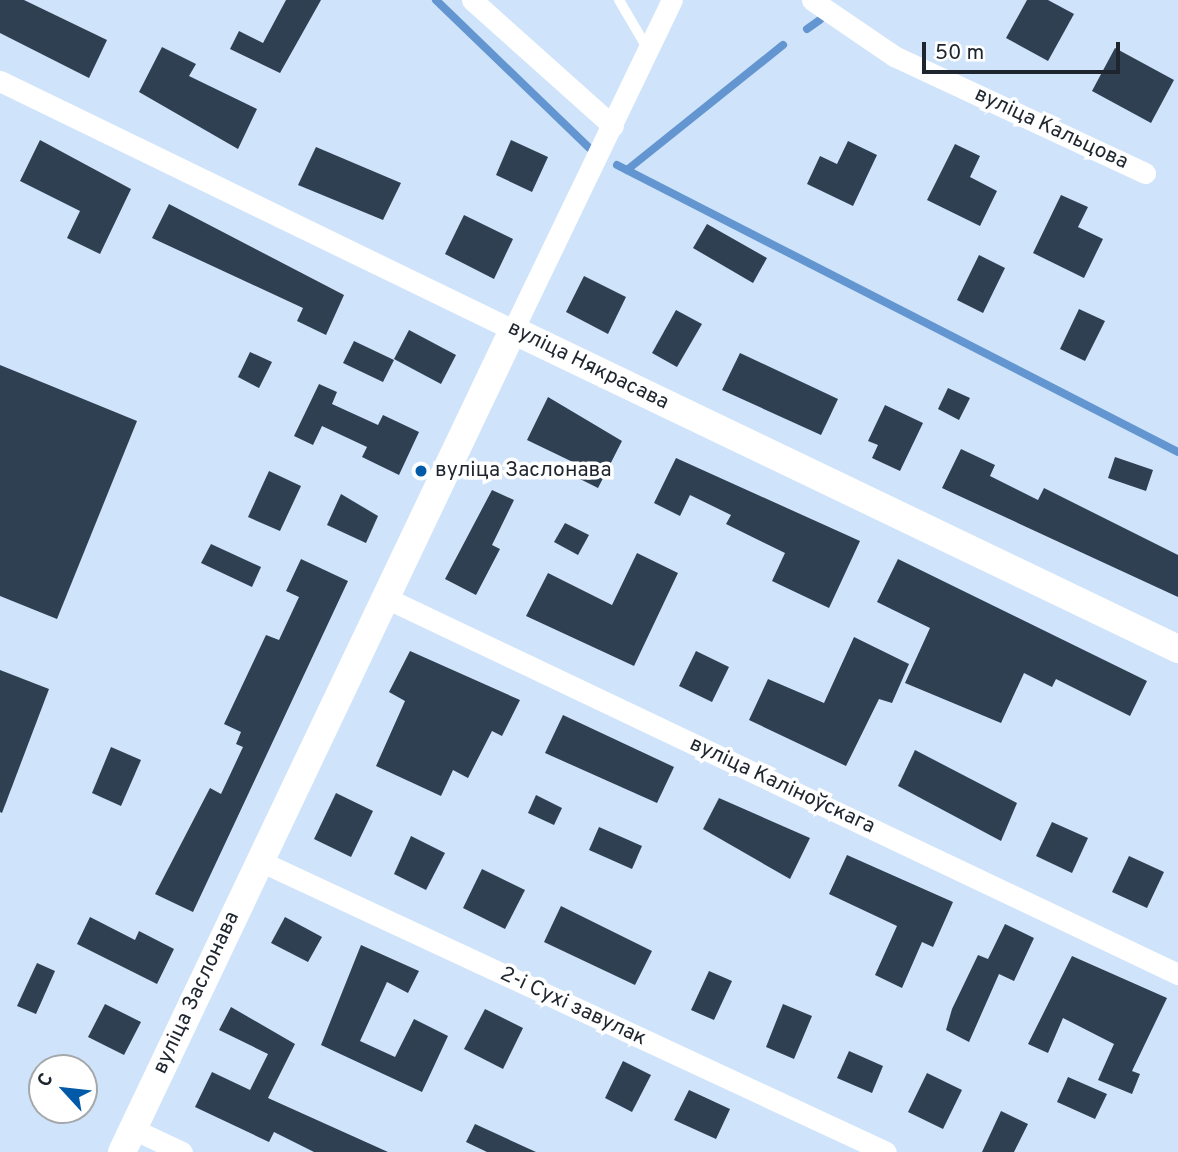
<!DOCTYPE html>
<meta charset="utf-8">
<style>
body{margin:0}
#map{position:relative;width:1178px;height:1152px;overflow:hidden;background:#cfe3fa;font-family:Overpass,sans-serif}
div>[style]{position:absolute}
.stream>*{height:8px;margin:-4px;padding:0 4px;transform-origin:4px;border-radius:4px;background:#6396d0}
.building>*{inset:0;background:#304053}
.lane>*{height:10px;margin:-5px;padding:0 5px;transform-origin:5px;border-radius:5px;background:#fff}
.street>*{height:21px;margin:-10.5px;padding:0 10.5px;transform-origin:10.5px;border-radius:10.5px;background:#fff}
.secondary>*{height:28px;margin:-14px;padding:0 14px;transform-origin:14px;border-radius:14px;background:#fff}
.dots>*{width:19px;height:19px;translate:-50% -50%;box-sizing:border-box;border:4px solid #fff;border-radius:50%}
span{translate:-50% -50%;white-space:nowrap;text-align:center;line-height:1.15;-webkit-text-stroke:7px #fff;paint-order:stroke}
.street-label{font-size:21px;color:#1e252e}
.poi-label{font-size:21px;color:#1e252e}
.left{translate:0 -50%;text-align:left}
.north{position:absolute;left:28px;top:1054px;width:70px;height:70px;box-sizing:border-box;background:#fff;border:2px solid #a5a8ab;border-radius:50%;rotate:297deg;font-size:19px;font-weight:700;line-height:28px;text-align:center;color:#1e252e}
.north::after{content:'';display:block;margin:auto;width:24px;height:32px;background:#005aa8;clip-path:polygon(50% 0,100% 100%,50% 72%,0 100%)}
.scale{position:absolute;left:922px;top:42px;width:198px;height:32px;box-sizing:border-box;border:4px solid #1e252e;border-top:0;padding-left:9px;font-size:21px;line-height:24px;white-space:nowrap;color:#1e252e;-webkit-text-stroke:5px #fff;paint-order:stroke}
</style>
<div id="map">
<div class="stream">
<i style="left:436px;top:0;width:213px;rotate:44deg"></i>
<i style="left:807px;top:29px;width:16px;rotate:-35deg"></i>
<i style="left:617px;top:165px;width:630px;rotate:27.09deg"></i>
<i style="left:627px;top:170px;width:200px;rotate:-38.7deg"></i>
</div>
<div class="building">
<i style="clip-path:polygon(0 0,24px 0,107px 40px,89px 78px,0 33px)"></i>
<i style="clip-path:polygon(286px 0,321px 0,280px 73px,230px 49px,239px 31px,263px 43px)"></i>
<i style="clip-path:polygon(1027px 0,1048px 0,1074px 14px,1048px 61px,1006px 38px)"></i>
<i style="clip-path:polygon(162px 47px,196px 64px,189px 76px,257px 109px,238px 149px,139px 92px)"></i>
<i style="clip-path:polygon(1115px 48px,1174px 80px,1151px 123px,1092px 91px)"></i>
<i style="clip-path:polygon(40px 140px,131px 189px,100px 254px,67px 238px,80px 211px,20px 181px)"></i>
<i style="clip-path:polygon(511px 140px,548px 157px,532px 192px,496px 175px)"></i>
<i style="clip-path:polygon(848px 141px,877px 155px,853px 206px,807px 184px,820px 156px,837px 164px)"></i>
<i style="clip-path:polygon(955px 144px,980px 156px,970px 177px,997px 191px,980px 226px,927px 200px)"></i>
<i style="clip-path:polygon(316px 147px,401px 183px,383px 220px,298px 185px)"></i>
<i style="clip-path:polygon(1061px 195px,1088px 207px,1078px 227px,1103px 239px,1084px 278px,1033px 253px)"></i>
<i style="clip-path:polygon(169px 204px,344px 295px,326px 335px,297px 321px,303px 308px,152px 238px)"></i>
<i style="clip-path:polygon(464px 215px,513px 239px,494px 279px,445px 254px)"></i>
<i style="clip-path:polygon(707px 224px,767px 258px,753px 283px,693px 248px)"></i>
<i style="clip-path:polygon(979px 255px,1005px 268px,983px 313px,957px 300px)"></i>
<i style="clip-path:polygon(584px 276px,626px 297px,608px 334px,566px 312px)"></i>
<i style="clip-path:polygon(1079px 309px,1105px 321px,1085px 361px,1060px 349px)"></i>
<i style="clip-path:polygon(676px 310px,702px 324px,677px 367px,652px 353px)"></i>
<i style="clip-path:polygon(409px 330px,456px 355px,441px 384px,394px 359px)"></i>
<i style="clip-path:polygon(354px 341px,394px 360px,383px 382px,343px 363px)"></i>
<i style="clip-path:polygon(250px 352px,272px 362px,259px 388px,238px 377px)"></i>
<i style="clip-path:polygon(740px 353px,838px 399px,821px 435px,722px 390px)"></i>
<i style="clip-path:polygon(0 365px,137px 421px,57px 619px,0 596px)"></i>
<i style="clip-path:polygon(319px 384px,337px 392px,332px 404px,378px 425px,383px 415px,419px 432px,399px 475px,362px 457px,367px 447px,322px 426px,313px 445px,294px 436px)"></i>
<i style="clip-path:polygon(948px 388px,970px 398px,959px 420px,938px 409px)"></i>
<i style="clip-path:polygon(548px 397px,622px 441px,598px 488px,574px 476px,579px 465px,527px 440px)"></i>
<i style="clip-path:polygon(885px 405px,923px 423px,900px 471px,872px 458px,878px 445px,868px 441px)"></i>
<i style="clip-path:polygon(961px 449px,995px 465px,990px 476px,1038px 500px,1044px 488px,1178px 555px,1178px 597px,942px 488px)"></i>
<i style="clip-path:polygon(1115px 457px,1153px 470px,1146px 491px,1108px 478px)"></i>
<i style="clip-path:polygon(676px 458px,860px 541px,829px 608px,772px 581px,785px 553px,726px 524px,731px 515px,690px 495px,680px 516px,654px 503px)"></i>
<i style="clip-path:polygon(269px 471px,301px 486px,280px 531px,248px 517px)"></i>
<i style="clip-path:polygon(492px 490px,514px 500px,492px 545px,500px 549px,476px 595px,445px 579px)"></i>
<i style="clip-path:polygon(341px 494px,378px 516px,366px 543px,327px 525px)"></i>
<i style="clip-path:polygon(565px 523px,589px 535px,578px 555px,554px 542px)"></i>
<i style="clip-path:polygon(211px 544px,261px 567px,252px 587px,201px 563px)"></i>
<i style="clip-path:polygon(637px 553px,678px 573px,634px 666px,526px 616px,548px 573px,612px 605px)"></i>
<i style="clip-path:polygon(301px 559px,348px 581px,193px 912px,155px 894px,210px 788px,221px 794px,243px 747px,236px 744px,241px 732px,224px 724px,266px 635px,279px 640px,299px 597px,286px 591px)"></i>
<i style="clip-path:polygon(898px 559px,1147px 681px,1130px 716px,1056px 679px,1052px 687px,1024px 673px,1001px 723px,905px 683px,930px 628px,877px 602px)"></i>
<i style="clip-path:polygon(854px 637px,909px 664px,892px 703px,879px 699px,846px 766px,749px 720px,768px 679px,824px 703px)"></i>
<i style="clip-path:polygon(410px 651px,520px 700px,502px 736px,492px 731px,468px 778px,453px 770px,441px 796px,376px 766px,405px 701px,389px 692px)"></i>
<i style="clip-path:polygon(696px 651px,729px 667px,712px 702px,679px 686px)"></i>
<i style="clip-path:polygon(0 670px,49px 689px,2px 813px,0 812px)"></i>
<i style="clip-path:polygon(563px 715px,674px 767px,657px 803px,545px 753px)"></i>
<i style="clip-path:polygon(111px 747px,141px 760px,121px 806px,92px 793px)"></i>
<i style="clip-path:polygon(915px 750px,1017px 803px,1001px 841px,898px 786px)"></i>
<i style="clip-path:polygon(336px 793px,373px 811px,351px 857px,314px 839px)"></i>
<i style="clip-path:polygon(536px 795px,562px 808px,554px 825px,528px 813px)"></i>
<i style="clip-path:polygon(719px 798px,810px 838px,790px 879px,703px 829px)"></i>
<i style="clip-path:polygon(1052px 822px,1088px 838px,1072px 873px,1036px 856px)"></i>
<i style="clip-path:polygon(599px 827px,642px 846px,632px 869px,589px 850px)"></i>
<i style="clip-path:polygon(411px 836px,445px 853px,426px 890px,394px 874px)"></i>
<i style="clip-path:polygon(847px 855px,953px 902px,933px 947px,922px 942px,902px 988px,875px 975px,897px 926px,829px 894px)"></i>
<i style="clip-path:polygon(1129px 856px,1164px 872px,1147px 908px,1112px 892px)"></i>
<i style="clip-path:polygon(482px 869px,525px 890px,505px 929px,463px 908px)"></i>
<i style="clip-path:polygon(561px 906px,652px 951px,635px 985px,544px 942px)"></i>
<i style="clip-path:polygon(90px 917px,135px 940px,139px 931px,174px 949px,157px 984px,77px 944px)"></i>
<i style="clip-path:polygon(285px 917px,322px 937px,308px 962px,271px 943px)"></i>
<i style="clip-path:polygon(1005px 924px,1034px 938px,1014px 981px,999px 974px,969px 1042px,946px 1030px,952px 1009px,978px 955px,988px 959px)"></i>
<i style="clip-path:polygon(361px 945px,419px 971px,408px 993px,387px 982px,360px 1041px,395px 1057px,414px 1019px,448px 1036px,422px 1092px,321px 1045px)"></i>
<i style="clip-path:polygon(1072px 956px,1167px 998px,1132px 1071px,1140px 1074px,1132px 1094px,1098px 1080px,1114px 1044px,1063px 1018px,1048px 1053px,1028px 1044px)"></i>
<i style="clip-path:polygon(37px 963px,55px 971px,36px 1014px,17px 1006px)"></i>
<i style="clip-path:polygon(709px 971px,732px 981px,714px 1020px,691px 1010px)"></i>
<i style="clip-path:polygon(105px 1004px,141px 1022px,124px 1055px,88px 1037px)"></i>
<i style="clip-path:polygon(783px 1004px,812px 1016px,794px 1059px,766px 1047px)"></i>
<i style="clip-path:polygon(231px 1007px,295px 1044px,268px 1098px,388px 1152px,314px 1152px,274px 1132px,269px 1142px,195px 1107px,212px 1072px,250px 1090px,268px 1054px,219px 1030px)"></i>
<i style="clip-path:polygon(485px 1009px,523px 1028px,503px 1069px,464px 1049px)"></i>
<i style="clip-path:polygon(849px 1051px,883px 1066px,872px 1093px,837px 1078px)"></i>
<i style="clip-path:polygon(623px 1061px,651px 1075px,632px 1112px,605px 1098px)"></i>
<i style="clip-path:polygon(927px 1073px,962px 1090px,943px 1129px,908px 1112px)"></i>
<i style="clip-path:polygon(1068px 1077px,1107px 1094px,1095px 1119px,1057px 1102px)"></i>
<i style="clip-path:polygon(689px 1090px,730px 1109px,716px 1139px,674px 1120px)"></i>
<i style="clip-path:polygon(1001px 1111px,1028px 1124px,1014px 1152px,982px 1152px)"></i>
<i style="clip-path:polygon(475px 1124px,536px 1152px,487px 1152px,466px 1142px)"></i>
</div>
<div class="lane">
<i style="left:619px;top:0;width:56px;rotate:59.7deg"></i>
</div>
<div class="street">
<i style="left:472px;top:0;width:189px;rotate:41.8deg"></i>
<i style="left:812px;top:0;width:99px;rotate:34.3deg"></i>
<i style="left:894px;top:56px;width:277px;rotate:25deg"></i>
<i style="left:0;top:81px;width:570px;rotate:25.89deg"></i>
<i style="left:513px;top:330px;width:366px;rotate:-64.3deg"></i>
<i style="left:386px;top:598px;width:877px;rotate:25.4deg"></i>
<i style="left:260px;top:861px;width:690px;rotate:24.93deg"></i>
<i style="left:133px;top:1129px;width:54px;rotate:25.1deg"></i>
</div>
<div class="secondary">
<i style="left:122px;top:1152px;width:910px;rotate:-64.56deg"></i>
<i style="left:513px;top:330px;width:738px;rotate:25.63deg"></i>
</div>
<div class="dots">
<i style="left:421px;top:471px;background:#005aa8"></i>
</div>
<div class="street-label">
<span style="left:1051px;top:129px;rotate:25deg">вуліца Кальцова</span>
<span style="left:588px;top:366px;rotate:26deg">вуліца Някрасава</span>
<span style="left:782px;top:786px;rotate:25deg">вуліца Каліноўскага</span>
<span style="left:197px;top:993px;rotate:-65deg">вуліца Заслонава</span>
<span style="left:573px;top:1007px;rotate:25deg">2-і Сухі завулак</span>
</div>
<div class="poi-label">
<span class="left" style="left:435px;top:471px">вуліца Заслонава</span>
</div>
<div class="north">С</div>
<div class="scale">50 m</div>
</div>
